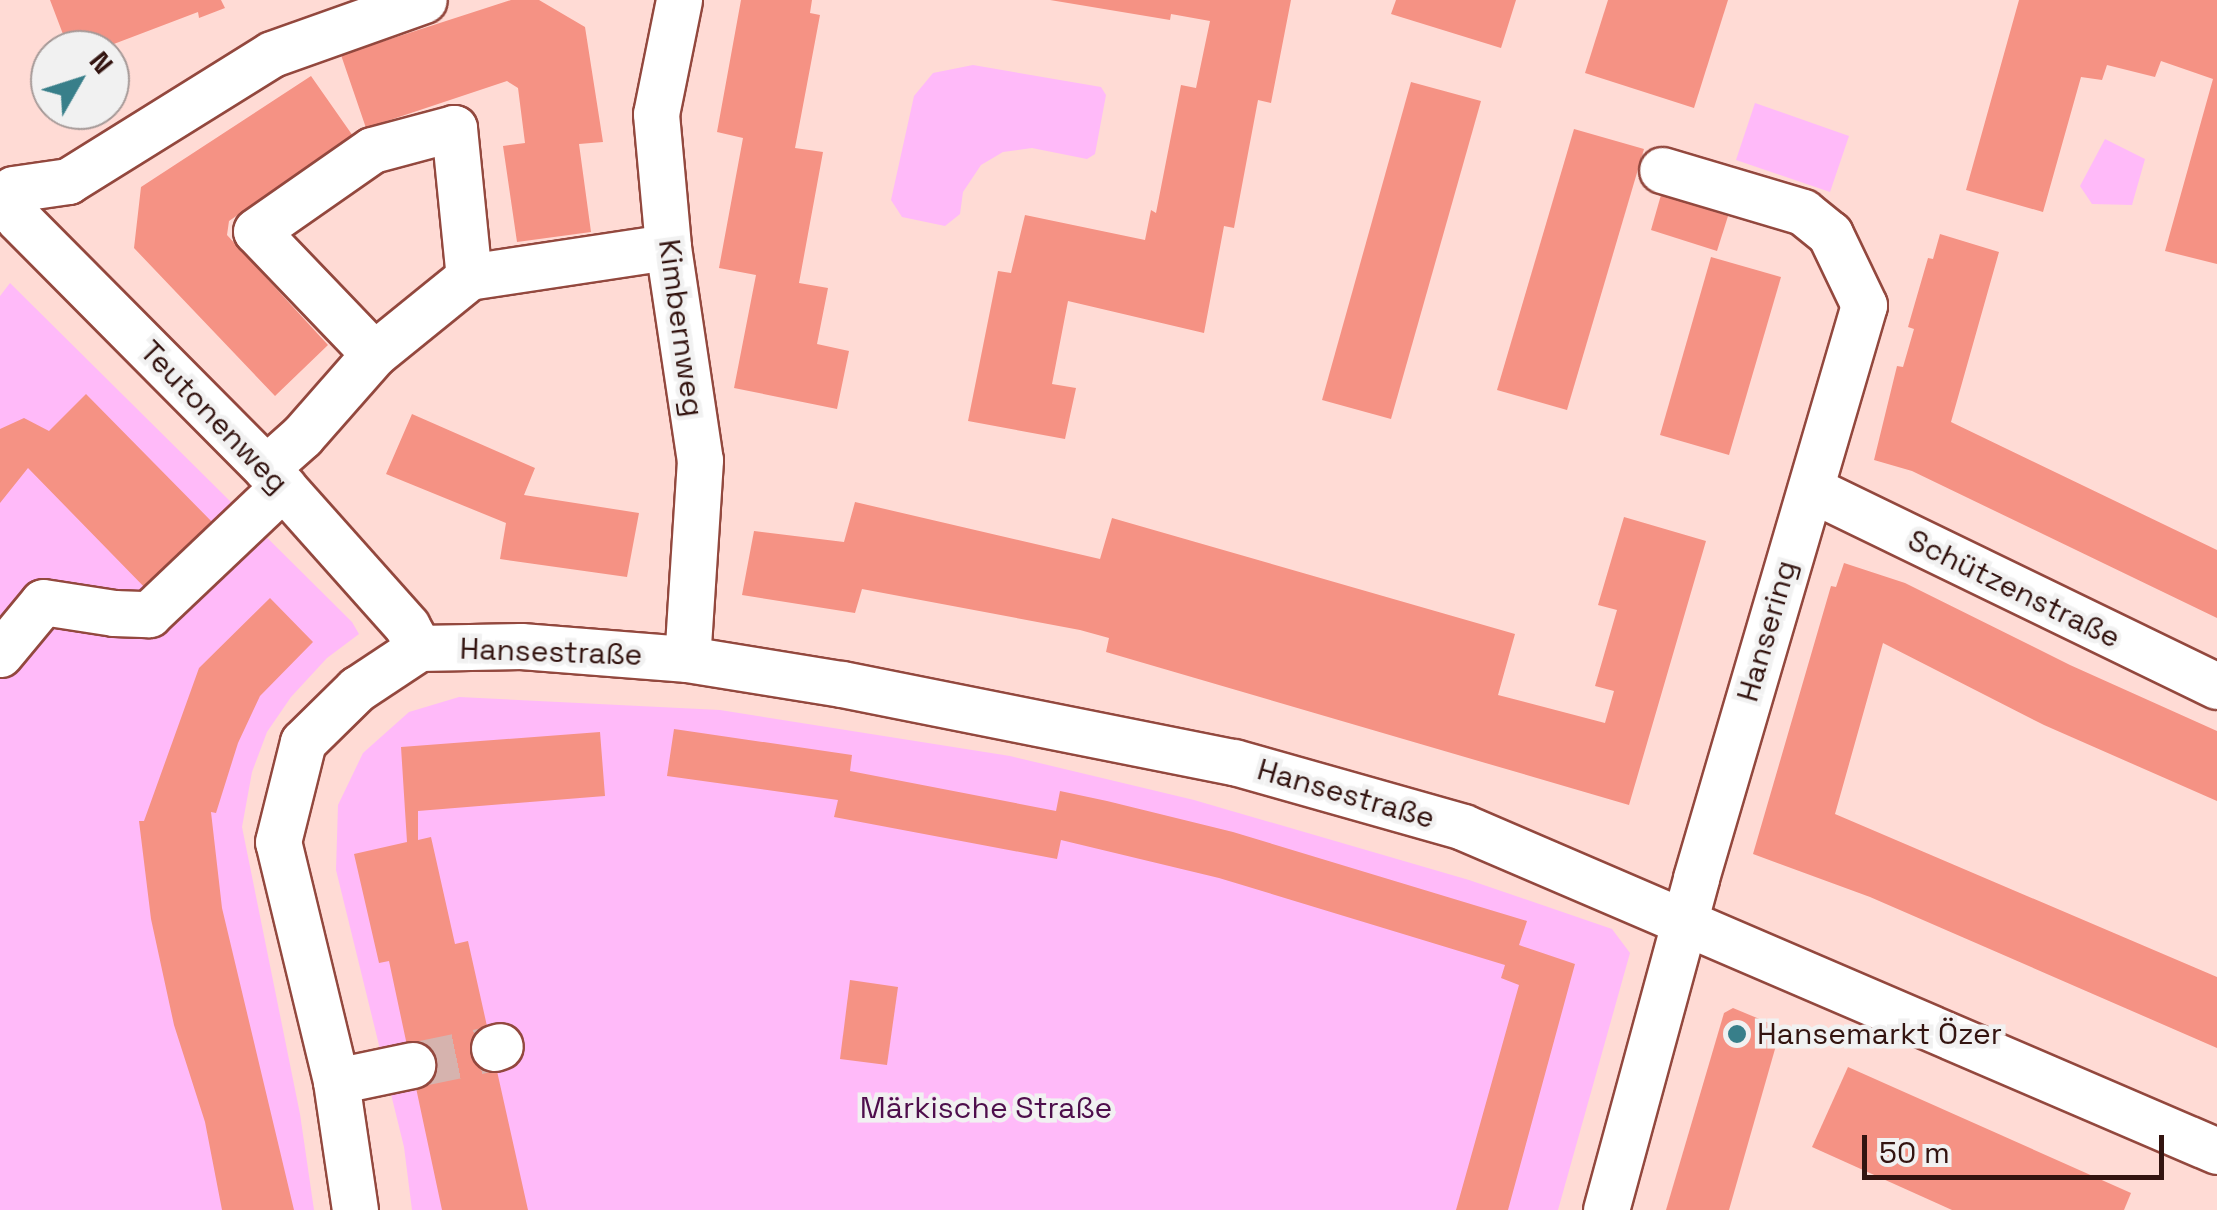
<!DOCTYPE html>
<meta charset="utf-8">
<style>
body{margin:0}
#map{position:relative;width:2217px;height:1210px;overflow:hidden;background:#ffdbd5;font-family:"Space Grotesk",sans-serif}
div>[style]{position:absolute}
.green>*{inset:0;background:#ffbaf9}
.building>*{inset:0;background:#f59284}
.minor-tunnel>*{height:45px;margin-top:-22.5px;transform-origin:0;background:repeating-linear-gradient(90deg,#d6b3ae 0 45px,transparent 0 67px)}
.roads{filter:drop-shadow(2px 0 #93483e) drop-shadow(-2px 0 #93483e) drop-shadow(0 2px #93483e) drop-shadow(0 -2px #93483e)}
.minor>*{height:45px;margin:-22.5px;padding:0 22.5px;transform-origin:22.5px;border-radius:22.5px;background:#fff}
.dots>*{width:28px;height:28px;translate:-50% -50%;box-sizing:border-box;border:5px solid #f1f1f1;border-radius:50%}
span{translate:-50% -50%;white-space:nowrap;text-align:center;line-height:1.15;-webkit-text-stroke:9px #f1f1f1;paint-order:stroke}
.street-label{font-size:30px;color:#331410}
.poi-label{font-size:30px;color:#331410}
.left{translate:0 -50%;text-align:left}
.park-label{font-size:30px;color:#4e0e4c}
.north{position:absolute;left:30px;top:30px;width:100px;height:100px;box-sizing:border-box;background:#f1f1f1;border:2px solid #a59997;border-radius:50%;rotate:51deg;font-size:28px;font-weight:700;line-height:40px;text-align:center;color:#331410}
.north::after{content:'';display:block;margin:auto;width:35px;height:45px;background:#387f8a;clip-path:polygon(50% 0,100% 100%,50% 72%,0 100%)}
.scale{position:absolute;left:1862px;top:1135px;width:302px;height:45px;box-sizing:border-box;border:5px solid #331410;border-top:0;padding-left:12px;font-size:30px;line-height:35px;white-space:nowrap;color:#331410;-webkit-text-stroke:8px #f1f1f1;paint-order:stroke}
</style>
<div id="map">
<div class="green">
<i style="clip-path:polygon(973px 65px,1101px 87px,1106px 95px,1095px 154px,1087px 159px,1032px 148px,1003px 152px,981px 165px,963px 192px,960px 214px,945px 226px,902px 217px,891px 200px,914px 96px,933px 73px)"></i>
<i style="clip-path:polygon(1755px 103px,1849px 136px,1830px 192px,1736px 160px)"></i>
<i style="clip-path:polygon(2105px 139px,2145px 159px,2132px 205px,2092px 204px,2080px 186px)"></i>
<i style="clip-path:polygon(10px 283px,352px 622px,359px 634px,327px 658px,291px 697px,267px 732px,252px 772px,242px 827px,300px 1114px,314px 1210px,0 1210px,0 296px)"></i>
<i style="clip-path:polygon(459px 697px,720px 710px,1010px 756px,1194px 800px,1469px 880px,1612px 929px,1630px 953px,1558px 1210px,412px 1210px,404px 1147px,336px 870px,338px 805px,363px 753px,409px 712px)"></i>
</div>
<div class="building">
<i style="clip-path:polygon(50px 0,221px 0,225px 8px,199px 18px,198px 12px,98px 50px,69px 50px)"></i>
<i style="clip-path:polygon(511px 0,539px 0,585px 27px,603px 142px,579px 144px,591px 232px,517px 242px,503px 146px,525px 143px,518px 88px,507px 81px,366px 128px,341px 55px)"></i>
<i style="clip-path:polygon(741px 0,812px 0,810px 13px,820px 15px,795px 148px,823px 152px,799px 283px,828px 288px,817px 344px,849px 351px,837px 409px,734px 388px,756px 275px,719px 268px,743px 138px,717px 132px)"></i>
<i style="clip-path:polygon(1050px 0,1291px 0,1271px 103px,1258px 100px,1234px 228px,1224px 226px,1204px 333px,1068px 301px,1052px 384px,1076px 388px,1065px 439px,968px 421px,998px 271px,1011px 273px,1025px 215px,1145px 240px,1151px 210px,1156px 213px,1181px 85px,1196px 88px,1210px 21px,1171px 14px,1170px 20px)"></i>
<i style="clip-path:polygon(1396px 0,1516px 0,1501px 48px,1391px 14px)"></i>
<i style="clip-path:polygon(1608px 0,1728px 0,1694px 108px,1585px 73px)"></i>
<i style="clip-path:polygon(2019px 0,2217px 0,2217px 264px,2165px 251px,2213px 79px,2161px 61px,2155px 77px,2107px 65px,2102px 80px,2081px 77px,2043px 212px,1966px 190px)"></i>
<i style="clip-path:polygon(311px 76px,353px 136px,229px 221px,227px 235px,328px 345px,275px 396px,134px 248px,141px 187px)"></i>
<i style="clip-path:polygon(1411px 82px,1481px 101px,1391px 419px,1322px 400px)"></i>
<i style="clip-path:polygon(1574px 129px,1644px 149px,1567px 410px,1497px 390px)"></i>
<i style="clip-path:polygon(1661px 195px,1728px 216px,1717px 251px,1651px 230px)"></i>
<i style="clip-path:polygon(1940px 234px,1999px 252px,1951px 422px,2217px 550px,2217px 618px,1912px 471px,1874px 460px,1897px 366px,1903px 367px,1914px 329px,1908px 327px,1928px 258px,1933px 259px)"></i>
<i style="clip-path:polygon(1711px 257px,1781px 277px,1729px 455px,1660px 435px)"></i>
<i style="clip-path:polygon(86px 394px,218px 528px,151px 594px,28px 468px,0 503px,0 429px,24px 418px,49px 431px)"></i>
<i style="clip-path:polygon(412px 414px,535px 468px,524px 495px,639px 513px,627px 577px,500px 559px,506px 523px,386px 474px)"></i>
<i style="clip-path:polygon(855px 502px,1100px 559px,1112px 518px,1515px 634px,1498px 695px,1605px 723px,1614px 691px,1595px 686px,1617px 610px,1598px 605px,1624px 517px,1706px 541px,1629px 805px,1106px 652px,1109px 638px,1080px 630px,862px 589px,855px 613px,742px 595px,754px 531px,844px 542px)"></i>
<i style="clip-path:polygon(1844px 563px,1905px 583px,2070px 665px,2217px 731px,2217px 801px,2044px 725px,1883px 643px,1835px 814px,2217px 977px,2217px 1048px,1870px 897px,1753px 854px,1831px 586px,1836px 587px)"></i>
<i style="clip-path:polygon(270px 598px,313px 642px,260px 696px,238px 743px,216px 813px,211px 812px,222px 908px,294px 1210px,222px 1210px,205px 1122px,174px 1025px,151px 919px,139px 821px,144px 821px,199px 668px)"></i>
<i style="clip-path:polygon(674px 729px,852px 755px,850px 771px,1056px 811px,1060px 791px,1107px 801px,1233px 832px,1527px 921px,1519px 945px,1575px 964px,1508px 1210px,1456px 1210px,1519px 985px,1501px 978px,1505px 965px,1219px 878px,1061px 840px,1057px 859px,834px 817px,838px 800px,667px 776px)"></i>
<i style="clip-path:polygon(600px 732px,605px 796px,418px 811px,418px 840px,431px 837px,455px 944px,468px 941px,528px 1210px,442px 1210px,389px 961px,379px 963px,354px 854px,407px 842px,401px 747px)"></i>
<i style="clip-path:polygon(850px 980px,898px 987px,887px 1065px,840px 1059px)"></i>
<i style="clip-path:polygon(1733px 1008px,1781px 1028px,1729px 1210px,1666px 1210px,1724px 1013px)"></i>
<i style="clip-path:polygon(1848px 1067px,2131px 1193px,2124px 1210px,1952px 1210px,1812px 1147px)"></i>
</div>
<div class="minor-tunnel">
<i style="left:412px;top:1065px;width:84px;rotate:-11.7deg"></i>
</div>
<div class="roads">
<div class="minor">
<i style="left:679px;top:0;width:116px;rotate:101.4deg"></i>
<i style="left:656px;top:114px;width:134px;rotate:84.8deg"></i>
<i style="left:668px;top:247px;width:215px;rotate:81.5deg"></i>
<i style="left:700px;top:460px;width:199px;rotate:93.7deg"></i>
<i style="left:374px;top:354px;width:170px;rotate:-133.8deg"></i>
<i style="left:256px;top:231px;width:141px;rotate:-34.9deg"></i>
<i style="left:372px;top:150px;width:85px;rotate:-15deg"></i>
<i style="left:454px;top:128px;width:150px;rotate:84.3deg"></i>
<i style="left:266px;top:468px;width:48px;rotate:-41.6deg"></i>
<i style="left:302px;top:436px;width:109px;rotate:-48.7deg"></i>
<i style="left:374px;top:354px;width:122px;rotate:-39deg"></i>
<i style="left:469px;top:277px;width:201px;rotate:-8.6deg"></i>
<i style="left:1811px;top:489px;width:451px;rotate:25.9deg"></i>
<i style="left:419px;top:648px;width:102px;rotate:-1.1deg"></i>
<i style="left:521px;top:646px;width:167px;rotate:4.5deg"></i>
<i style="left:687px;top:659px;width:157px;rotate:9.2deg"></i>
<i style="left:842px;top:684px;width:400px;rotate:11.3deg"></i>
<i style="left:1234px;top:762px;width:238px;rotate:15.8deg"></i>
<i style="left:1463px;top:827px;width:821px;rotate:23.25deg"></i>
<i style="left:419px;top:648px;width:25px;rotate:-119deg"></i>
<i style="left:407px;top:626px;width:212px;rotate:-131.7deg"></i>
<i style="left:266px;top:468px;width:352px;rotate:-134.8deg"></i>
<i style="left:18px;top:218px;width:29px;rotate:-100deg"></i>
<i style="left:13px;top:189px;width:56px;rotate:-8.3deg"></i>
<i style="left:68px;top:181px;width:240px;rotate:-31.9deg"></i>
<i style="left:272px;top:54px;width:161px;rotate:-19.6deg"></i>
<i style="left:0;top:654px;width:67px;rotate:-50.4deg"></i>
<i style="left:43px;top:602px;width:72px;rotate:8.8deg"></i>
<i style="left:114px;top:613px;width:35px;rotate:2deg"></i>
<i style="left:149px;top:614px;width:185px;rotate:-43.5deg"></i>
<i style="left:494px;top:1048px;width:6px;rotate:-18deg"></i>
<i style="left:336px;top:1081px;width:78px;rotate:-11.9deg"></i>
<i style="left:355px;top:1210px;width:130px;rotate:-98.4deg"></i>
<i style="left:336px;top:1081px;width:246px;rotate:-103.6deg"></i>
<i style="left:278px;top:842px;width:103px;rotate:-76deg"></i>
<i style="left:303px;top:742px;width:76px;rotate:-44.5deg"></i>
<i style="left:357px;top:689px;width:74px;rotate:-33.5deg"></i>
<i style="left:1606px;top:1210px;width:344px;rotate:-74.8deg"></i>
<i style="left:1696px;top:878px;width:597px;rotate:-73.66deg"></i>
<i style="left:1864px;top:305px;width:79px;rotate:-115.6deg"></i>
<i style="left:1830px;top:234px;width:35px;rotate:-141deg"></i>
<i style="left:1803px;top:212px;width:147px;rotate:-163.4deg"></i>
</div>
</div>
<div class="dots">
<i style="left:1737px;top:1034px;background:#387f8a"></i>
</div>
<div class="street-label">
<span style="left:681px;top:328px;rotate:82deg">Kimbernweg</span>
<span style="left:214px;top:417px;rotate:46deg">Teutonenweg</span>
<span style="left:2014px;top:589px;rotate:26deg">Schützenstraße</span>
<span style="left:1767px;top:631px;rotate:-74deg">Hansering</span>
<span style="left:551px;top:652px;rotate:2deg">Hansestraße</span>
<span style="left:1346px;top:794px;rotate:16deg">Hansestraße</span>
</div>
<div class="poi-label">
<span class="left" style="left:1757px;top:1034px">Hansemarkt Özer</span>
</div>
<div class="park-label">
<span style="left:986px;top:1108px">Märkische Straße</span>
</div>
<div class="north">N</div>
<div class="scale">50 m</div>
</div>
